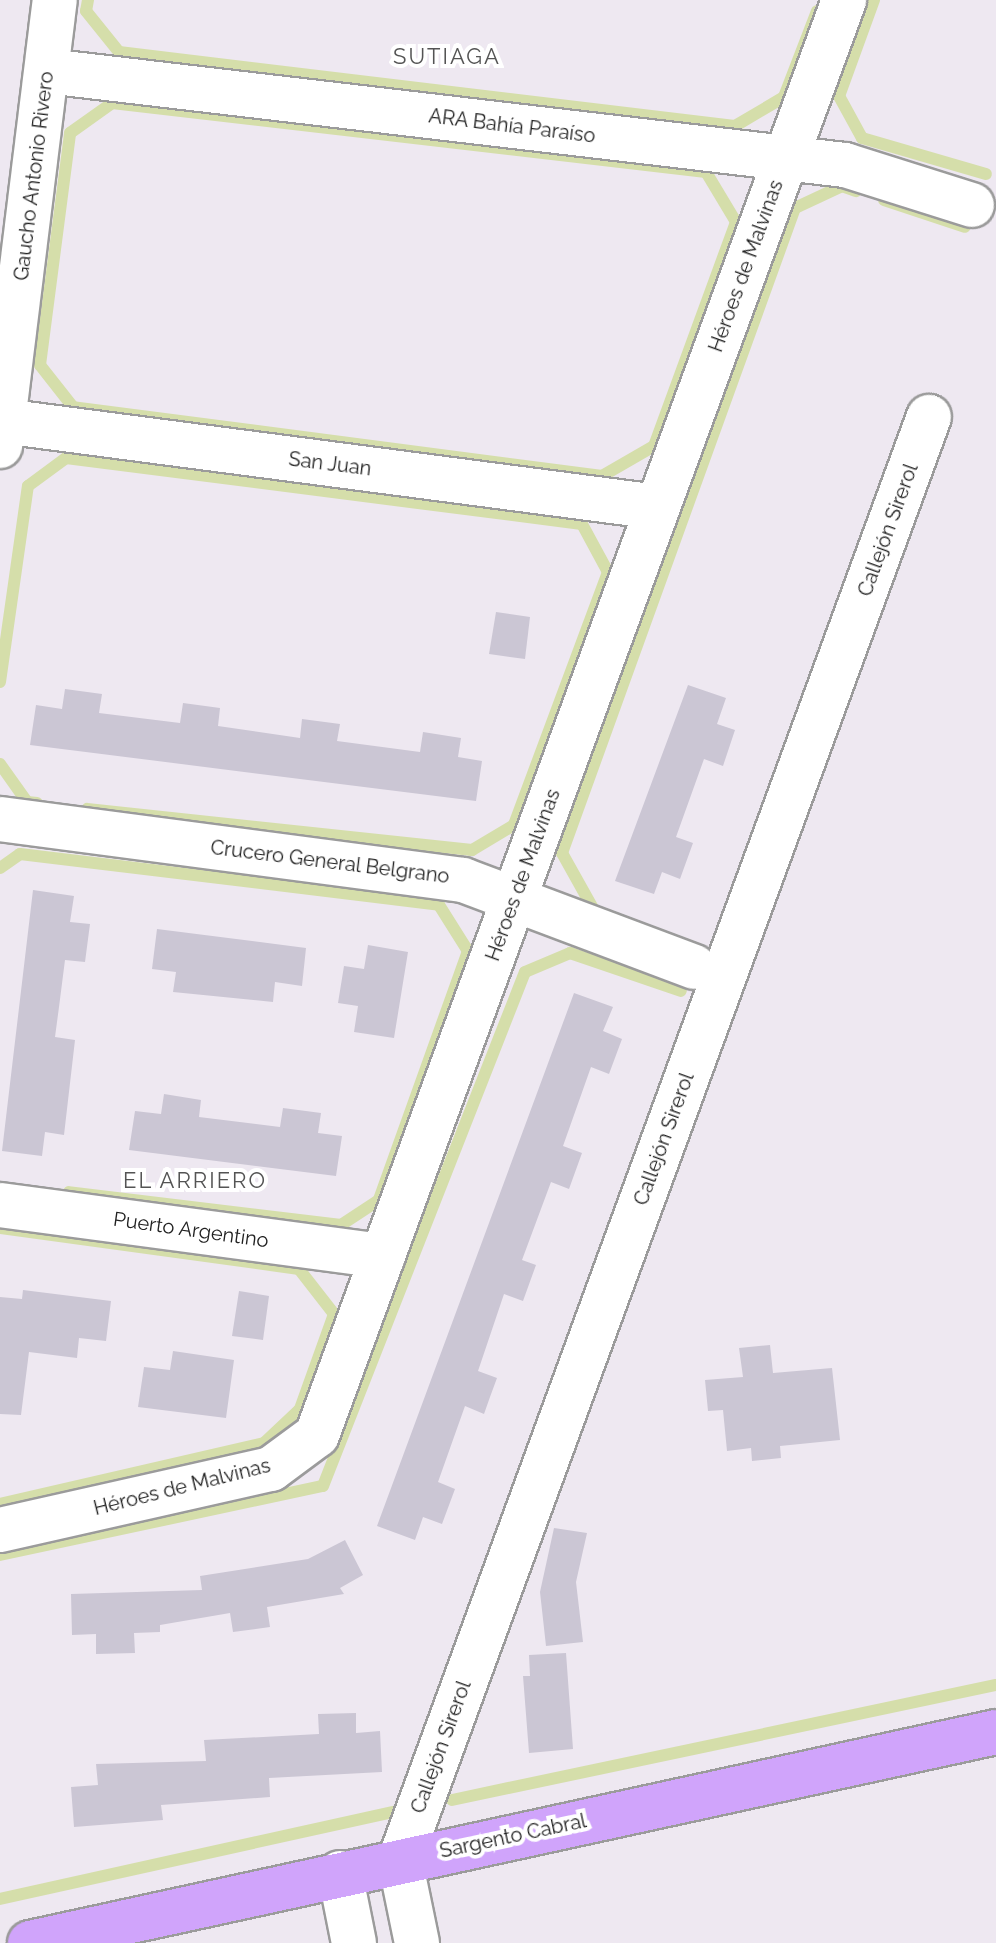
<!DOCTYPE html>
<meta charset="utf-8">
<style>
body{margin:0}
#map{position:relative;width:996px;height:1943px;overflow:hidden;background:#eee8f1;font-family:Raleway,sans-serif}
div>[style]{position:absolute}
.stream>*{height:12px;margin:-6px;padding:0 6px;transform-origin:6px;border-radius:6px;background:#d5deaa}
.building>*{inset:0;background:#cbc6d4}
.roads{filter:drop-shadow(2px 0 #9b9b9b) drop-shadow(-2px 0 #9b9b9b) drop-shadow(0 2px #9b9b9b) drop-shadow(0 -2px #9b9b9b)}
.minor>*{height:44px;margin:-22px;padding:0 22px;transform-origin:22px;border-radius:22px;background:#fff}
.major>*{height:44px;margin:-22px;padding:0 22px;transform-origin:22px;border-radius:22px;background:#d0a4fb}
span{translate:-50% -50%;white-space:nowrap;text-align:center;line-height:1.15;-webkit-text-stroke:8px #fff;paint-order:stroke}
.street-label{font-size:20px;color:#212121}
.neighbourhood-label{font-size:22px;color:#545454;letter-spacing:2px}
</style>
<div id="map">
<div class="stream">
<i style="left:88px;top:0;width:11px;rotate:100deg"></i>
<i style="left:86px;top:11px;width:53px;rotate:51.2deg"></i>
<i style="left:119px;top:52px;width:620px;rotate:6.85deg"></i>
<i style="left:735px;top:126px;width:57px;rotate:-30.6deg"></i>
<i style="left:784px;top:97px;width:92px;rotate:-69deg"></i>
<i style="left:874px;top:0;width:102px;rotate:110deg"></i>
<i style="left:839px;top:96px;width:48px;rotate:61.3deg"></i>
<i style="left:862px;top:138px;width:129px;rotate:16.2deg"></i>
<i style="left:112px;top:103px;width:598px;rotate:6.63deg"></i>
<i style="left:706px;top:172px;width:58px;rotate:59deg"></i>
<i style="left:736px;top:222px;width:239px;rotate:110.1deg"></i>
<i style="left:654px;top:446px;width:60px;rotate:150deg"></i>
<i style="left:602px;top:476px;width:533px;rotate:-172.57deg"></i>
<i style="left:73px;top:407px;width:53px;rotate:-128.2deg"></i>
<i style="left:40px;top:365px;width:234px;rotate:-82.6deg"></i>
<i style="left:70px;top:133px;width:52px;rotate:-35.5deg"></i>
<i style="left:884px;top:200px;width:85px;rotate:18.4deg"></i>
<i style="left:0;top:682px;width:198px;rotate:-81.9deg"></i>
<i style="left:28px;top:486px;width:47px;rotate:-36.4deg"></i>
<i style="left:66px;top:458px;width:520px;rotate:7.29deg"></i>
<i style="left:582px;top:524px;width:55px;rotate:61.6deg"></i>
<i style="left:608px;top:572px;width:270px;rotate:110.4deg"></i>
<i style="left:514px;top:825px;width:49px;rotate:149.2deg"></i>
<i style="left:472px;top:850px;width:387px;rotate:-173.9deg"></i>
<i style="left:0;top:764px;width:47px;rotate:54.6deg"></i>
<i style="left:27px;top:802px;width:10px;rotate:6deg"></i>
<i style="left:0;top:868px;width:24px;rotate:-35deg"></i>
<i style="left:20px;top:854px;width:422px;rotate:6.9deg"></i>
<i style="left:439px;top:905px;width:54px;rotate:57.8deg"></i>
<i style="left:468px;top:951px;width:264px;rotate:109.7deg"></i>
<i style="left:379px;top:1200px;width:45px;rotate:146.7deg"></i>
<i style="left:341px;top:1225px;width:274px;rotate:-173.1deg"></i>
<i style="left:595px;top:912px;width:68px;rotate:-119.2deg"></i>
<i style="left:562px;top:853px;width:686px;rotate:-70.14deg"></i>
<i style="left:795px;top:208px;width:52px;rotate:-25.1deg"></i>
<i style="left:842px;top:186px;width:15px;rotate:20deg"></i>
<i style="left:0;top:1228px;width:302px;rotate:7.8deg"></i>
<i style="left:299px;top:1269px;width:57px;rotate:52.1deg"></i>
<i style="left:334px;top:1314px;width:101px;rotate:109.7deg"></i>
<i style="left:300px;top:1409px;width:50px;rotate:136.6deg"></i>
<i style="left:264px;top:1443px;width:271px;rotate:167deg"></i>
<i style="left:0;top:1555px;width:330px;rotate:-12.1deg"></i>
<i style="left:323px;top:1486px;width:552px;rotate:-68.55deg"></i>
<i style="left:525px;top:972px;width:49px;rotate:-22.9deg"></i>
<i style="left:570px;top:953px;width:117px;rotate:18.9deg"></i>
<i style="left:452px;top:1800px;width:556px;rotate:-11.94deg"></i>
<i style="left:0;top:1899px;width:403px;rotate:-12.5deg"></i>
</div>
<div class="building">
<i style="clip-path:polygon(496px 612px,530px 617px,525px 659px,489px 654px)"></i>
<i style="clip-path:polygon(688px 685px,726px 698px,717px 724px,735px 730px,723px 766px,704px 759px,676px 837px,693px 843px,680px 879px,662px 872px,654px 894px,615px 881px)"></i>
<i style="clip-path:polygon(65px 689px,102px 694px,99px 713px,180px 723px,183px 703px,220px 708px,218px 726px,300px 738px,302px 719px,340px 724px,337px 741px,420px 752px,423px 732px,461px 738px,458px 757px,482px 761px,476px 801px,30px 745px,36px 705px,62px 709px)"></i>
<i style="clip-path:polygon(33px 890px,74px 896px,70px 922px,90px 924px,85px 962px,65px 960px,59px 1007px,55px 1037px,75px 1040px,64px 1135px,45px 1132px,42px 1156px,2px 1151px)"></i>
<i style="clip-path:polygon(157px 929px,306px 948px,302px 986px,275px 982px,273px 1002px,173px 992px,176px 972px,152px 969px)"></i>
<i style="clip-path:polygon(368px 945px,408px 952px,394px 1038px,354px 1032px,358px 1006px,338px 1003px,344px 966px,364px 969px)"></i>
<i style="clip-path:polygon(574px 993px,613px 1007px,603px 1031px,622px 1039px,609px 1074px,591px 1067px,563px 1146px,582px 1153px,569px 1189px,551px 1182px,522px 1260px,536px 1265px,523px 1301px,504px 1294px,478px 1371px,497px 1378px,490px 1397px,484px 1414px,465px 1406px,438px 1482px,455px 1489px,442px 1524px,423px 1517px,415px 1540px,377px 1526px)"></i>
<i style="clip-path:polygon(164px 1094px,201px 1100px,199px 1117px,280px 1127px,283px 1108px,321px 1113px,318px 1133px,342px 1136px,336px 1176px,129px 1150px,135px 1111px,161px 1114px)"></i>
<i style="clip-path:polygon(23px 1290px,111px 1301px,106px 1341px,79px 1338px,77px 1358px,29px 1352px,21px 1415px,0 1414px,0 1297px,22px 1299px)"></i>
<i style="clip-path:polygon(239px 1291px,269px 1296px,263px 1340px,232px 1336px)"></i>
<i style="clip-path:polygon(770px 1345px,773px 1373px,832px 1368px,840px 1440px,780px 1446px,781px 1458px,752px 1461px,751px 1448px,727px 1451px,723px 1410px,708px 1411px,705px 1380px,743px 1377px,739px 1348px)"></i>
<i style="clip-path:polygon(173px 1351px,234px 1360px,226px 1418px,138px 1407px,144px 1367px,170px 1370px)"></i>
<i style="clip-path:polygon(554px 1528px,587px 1533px,576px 1582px,583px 1642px,546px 1646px,540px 1592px)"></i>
<i style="clip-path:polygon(345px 1540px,363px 1575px,340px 1588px,344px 1594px,267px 1607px,270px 1627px,233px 1632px,230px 1613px,160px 1625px,160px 1632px,134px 1633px,135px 1653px,96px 1654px,96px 1634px,72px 1635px,71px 1594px,202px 1590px,200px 1576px,308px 1559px)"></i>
<i style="clip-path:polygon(566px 1653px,573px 1749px,529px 1753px,523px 1676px,530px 1676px,529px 1655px)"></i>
<i style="clip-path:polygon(356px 1713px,356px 1733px,380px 1731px,382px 1772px,269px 1778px,270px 1797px,161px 1805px,163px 1820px,74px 1827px,71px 1787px,98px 1785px,96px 1764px,206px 1761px,204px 1740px,319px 1734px,318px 1714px)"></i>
</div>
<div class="roads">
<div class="minor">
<i style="left:47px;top:71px;width:804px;rotate:6.72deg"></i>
<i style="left:845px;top:165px;width:133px;rotate:17.5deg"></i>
<i style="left:3px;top:421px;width:660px;rotate:7.49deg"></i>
<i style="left:0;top:446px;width:449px;rotate:-83deg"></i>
<i style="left:0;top:819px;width:467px;rotate:7.5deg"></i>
<i style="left:463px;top:880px;width:247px;rotate:20.6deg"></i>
<i style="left:0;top:1205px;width:386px;rotate:7.6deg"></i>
<i style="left:0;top:1530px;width:278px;rotate:-12.7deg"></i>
<i style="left:271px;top:1469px;width:57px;rotate:-36.5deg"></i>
<i style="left:317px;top:1435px;width:1529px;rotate:-69.83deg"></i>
<i style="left:340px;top:1873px;width:71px;rotate:78.7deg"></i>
<i style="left:417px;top:1943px;width:85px;rotate:-101.6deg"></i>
<i style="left:400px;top:1860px;width:1537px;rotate:-69.87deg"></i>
</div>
<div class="major">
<i style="left:30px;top:1943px;width:989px;rotate:-12.32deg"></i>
</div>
</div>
<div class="street-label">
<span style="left:512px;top:126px;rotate:7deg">ARA Bahía Paraíso</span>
<span style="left:34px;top:176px;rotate:-83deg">Gaucho Antonio Rivero</span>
<span style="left:746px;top:266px;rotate:-70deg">Héroes de Malvinas</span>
<span style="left:330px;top:464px;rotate:7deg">San Juan</span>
<span style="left:888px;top:530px;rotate:-70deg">Callejón Sirerol</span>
<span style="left:330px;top:862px;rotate:7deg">Crucero General Belgrano</span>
<span style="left:523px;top:875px;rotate:-70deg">Héroes de Malvinas</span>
<span style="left:664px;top:1139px;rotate:-70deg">Callejón Sirerol</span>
<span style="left:191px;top:1230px;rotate:8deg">Puerto Argentino</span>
<span style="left:182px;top:1487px;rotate:-14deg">Héroes de Malvinas</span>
<span style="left:441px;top:1747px;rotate:-70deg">Callejón Sirerol</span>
<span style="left:513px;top:1836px;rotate:-12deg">Sargento Cabral</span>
</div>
<div class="neighbourhood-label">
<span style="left:447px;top:57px">SUTIAGA</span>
<span style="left:195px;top:1181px">EL ARRIERO</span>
</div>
</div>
